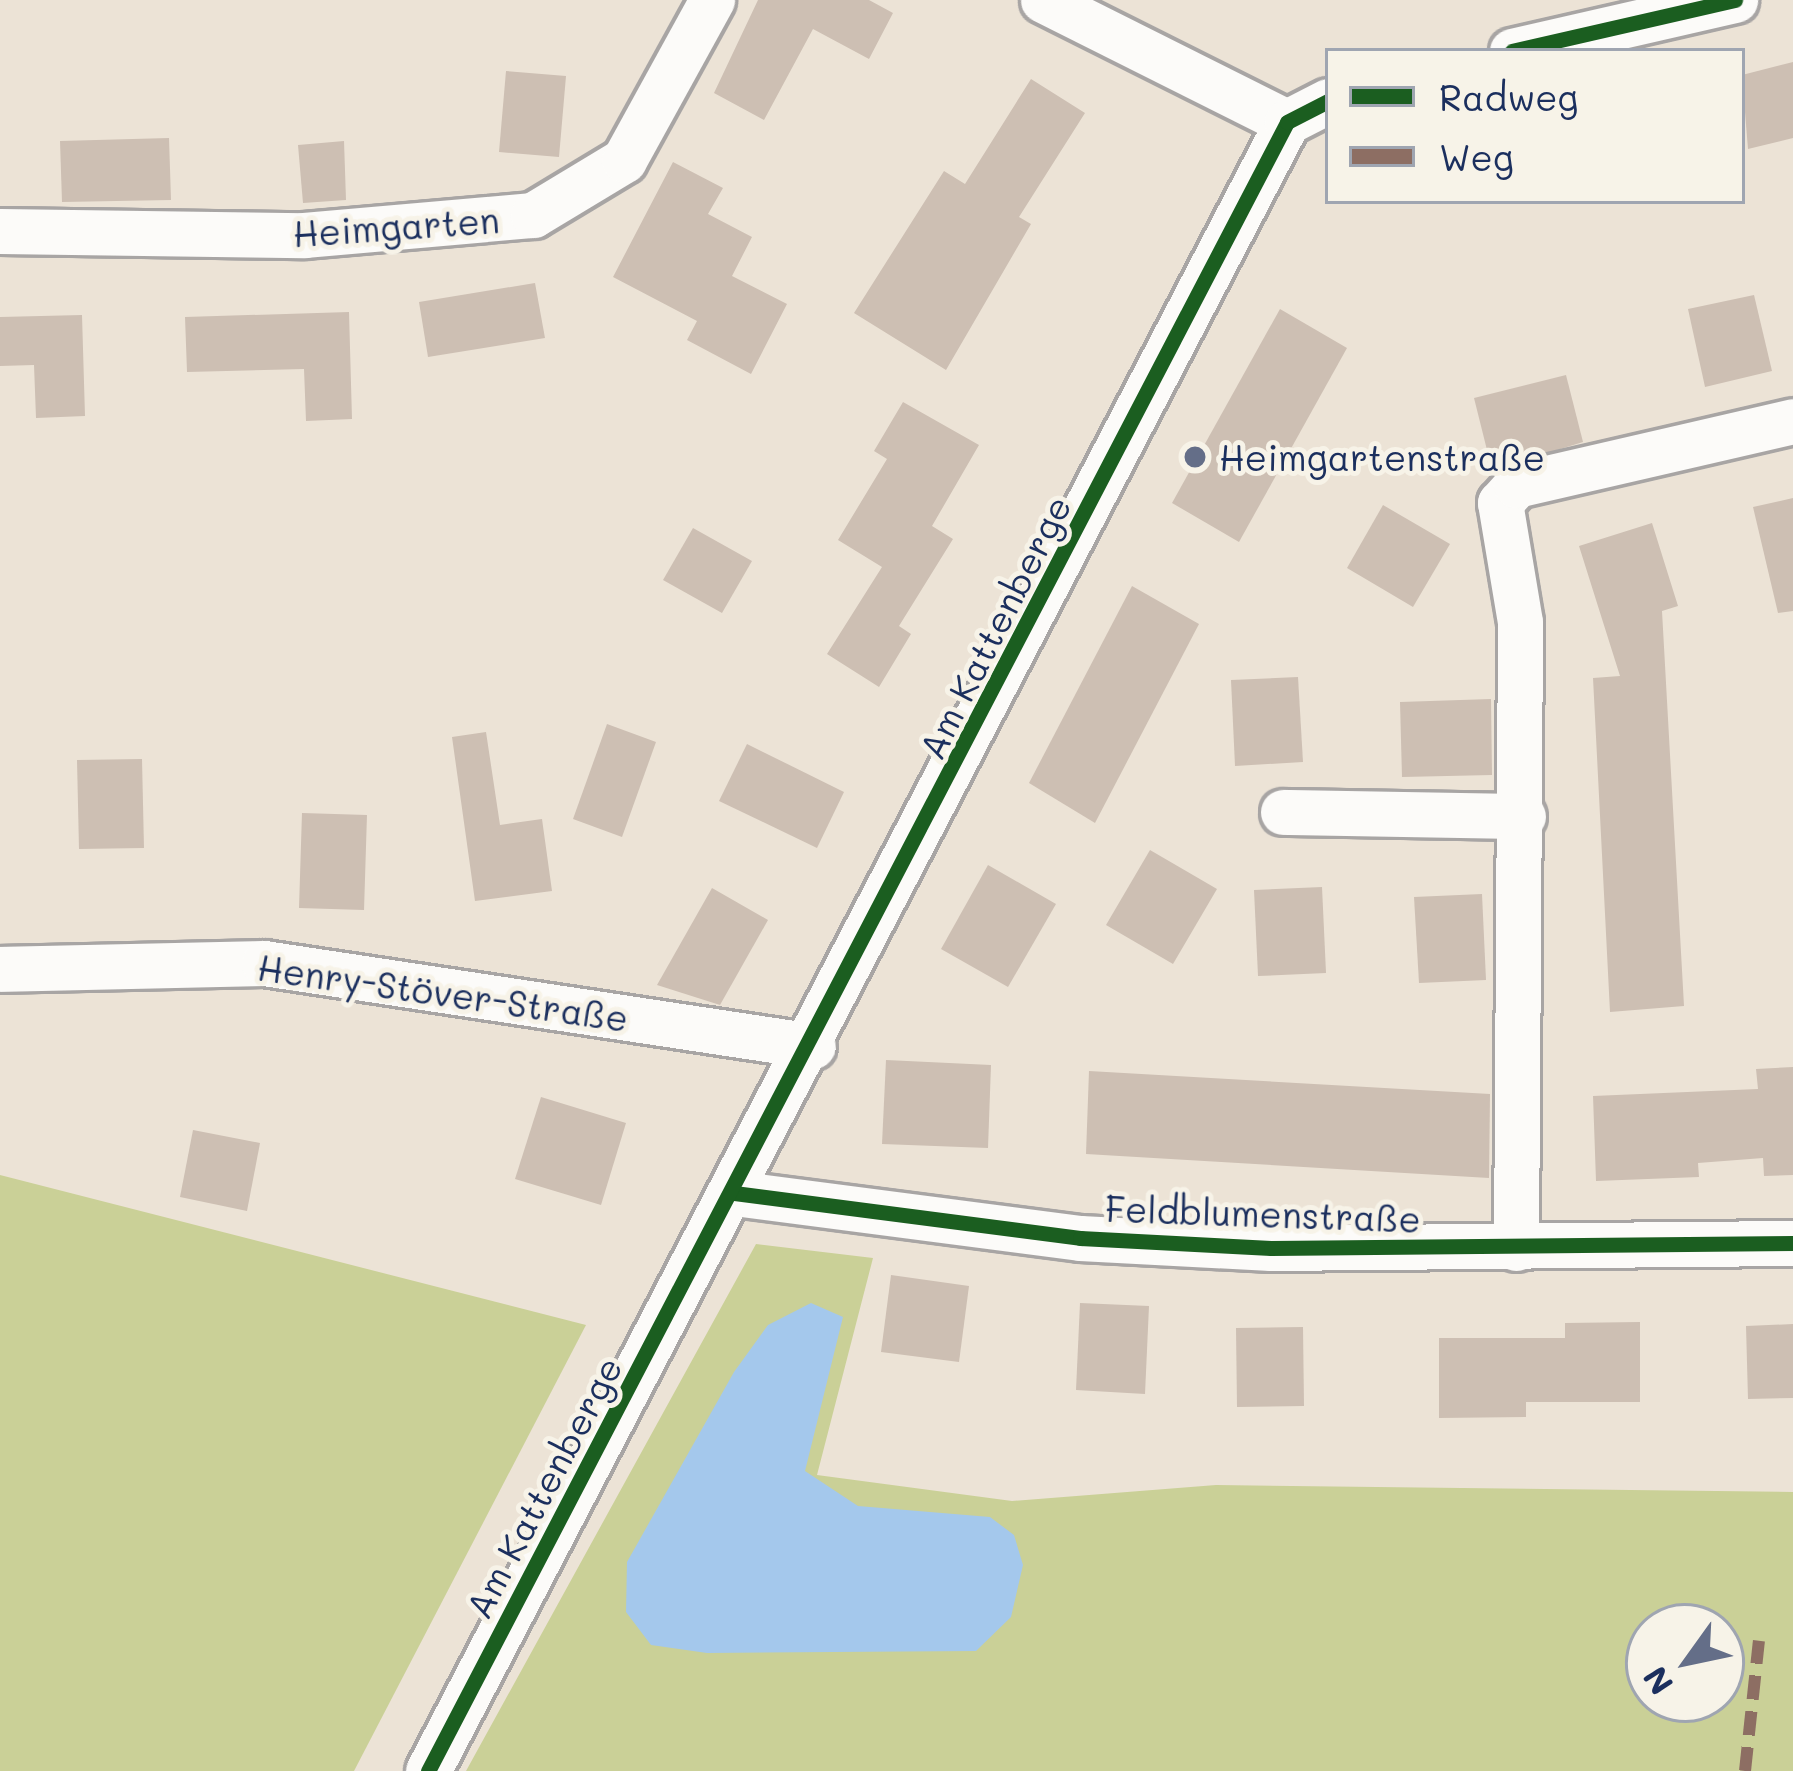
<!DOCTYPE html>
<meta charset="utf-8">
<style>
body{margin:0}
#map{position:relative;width:1793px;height:1771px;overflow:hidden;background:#ece3d6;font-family:Mali,sans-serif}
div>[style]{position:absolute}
.green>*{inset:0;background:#cad097}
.water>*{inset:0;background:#a4c8ec}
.building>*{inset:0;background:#cdbfb3}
.roads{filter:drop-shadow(3px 0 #a8a5a4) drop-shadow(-3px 0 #a8a5a4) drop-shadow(0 3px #a8a5a4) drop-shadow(0 -3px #a8a5a4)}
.minor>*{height:45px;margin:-22.5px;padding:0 22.5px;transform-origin:22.5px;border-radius:22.5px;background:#fcfbf9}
.quiet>*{height:12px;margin-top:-6px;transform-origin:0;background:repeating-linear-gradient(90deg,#8d6e63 0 24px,transparent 0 36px)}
.cycleway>*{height:15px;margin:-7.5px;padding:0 7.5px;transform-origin:7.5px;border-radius:7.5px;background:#1b5e20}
.dots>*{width:33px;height:33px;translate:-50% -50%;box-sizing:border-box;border:6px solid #f7f3e8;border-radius:50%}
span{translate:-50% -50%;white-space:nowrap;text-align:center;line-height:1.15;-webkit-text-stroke:10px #f7f3e8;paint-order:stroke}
.street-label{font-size:36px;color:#1b2f5e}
.poi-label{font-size:36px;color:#1b2f5e}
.left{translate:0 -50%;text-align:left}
.legend{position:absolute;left:1325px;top:48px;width:420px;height:156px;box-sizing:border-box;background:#f7f3e8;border:3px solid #9fa5b1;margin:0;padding:15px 21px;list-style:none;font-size:36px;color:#1b2f5e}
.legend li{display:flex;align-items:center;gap:24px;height:60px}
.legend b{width:60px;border:3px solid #9fa5b1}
.north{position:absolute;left:1625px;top:1603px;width:120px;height:120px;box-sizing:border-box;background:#f7f3e8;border:3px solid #9fa5b1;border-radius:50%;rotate:237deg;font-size:33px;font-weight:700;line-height:48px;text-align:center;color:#1b2f5e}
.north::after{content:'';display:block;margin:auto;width:42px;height:54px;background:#646e88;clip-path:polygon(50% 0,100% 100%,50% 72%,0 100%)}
</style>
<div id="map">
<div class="green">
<i style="clip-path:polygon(0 1175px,586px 1325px,354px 1771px,0 1771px)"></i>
<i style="clip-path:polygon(evenodd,756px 1244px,873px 1258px,817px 1475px,1012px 1501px,1216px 1485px,1793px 1492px,1793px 1771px,466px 1771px,756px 1244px,1649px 1627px,1721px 1627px,1721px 1699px,1649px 1699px,1649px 1627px)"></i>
</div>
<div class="water">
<i style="clip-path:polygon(811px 1303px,843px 1317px,805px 1471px,858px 1506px,990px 1517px,1014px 1535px,1023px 1565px,1011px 1617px,976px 1651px,707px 1653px,651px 1645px,626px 1612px,627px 1562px,734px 1372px,768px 1325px)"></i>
</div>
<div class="building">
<i style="clip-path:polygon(758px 0,869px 0,893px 13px,869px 59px,813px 29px,764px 120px,714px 93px)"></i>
<i style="clip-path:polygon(1793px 62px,1793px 138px,1748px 149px,1742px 75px)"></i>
<i style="clip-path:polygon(506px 71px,566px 76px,559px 157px,499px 152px)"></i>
<i style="clip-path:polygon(1031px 79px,1085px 113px,1019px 217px,1031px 224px,946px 370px,854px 313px,944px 171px,965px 184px)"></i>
<i style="clip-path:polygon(169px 138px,171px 200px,62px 202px,60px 141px)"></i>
<i style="clip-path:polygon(344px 141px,346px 200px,303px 203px,298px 145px)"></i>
<i style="clip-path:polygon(673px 162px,723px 188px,708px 214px,752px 237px,732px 276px,787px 304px,751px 374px,687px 340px,697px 321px,613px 277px)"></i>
<i style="clip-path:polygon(535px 283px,545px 338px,428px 357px,419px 302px)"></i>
<i style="clip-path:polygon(1754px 295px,1772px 371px,1705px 387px,1688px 309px)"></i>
<i style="clip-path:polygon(1280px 309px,1347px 348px,1239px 542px,1172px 503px)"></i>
<i style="clip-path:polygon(349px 312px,352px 419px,306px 421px,304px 369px,187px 372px,185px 317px)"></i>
<i style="clip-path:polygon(82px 315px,85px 416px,36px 418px,34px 365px,0 366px,0 317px)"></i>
<i style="clip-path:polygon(1566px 375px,1583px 442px,1492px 470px,1474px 398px)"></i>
<i style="clip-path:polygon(903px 402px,979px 445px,932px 526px,953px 539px,899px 626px,911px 634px,879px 687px,827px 654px,882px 567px,838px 540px,887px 459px,874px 451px)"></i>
<i style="clip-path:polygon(1793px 498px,1793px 611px,1778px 613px,1753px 507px)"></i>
<i style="clip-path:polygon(1383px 505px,1450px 544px,1413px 607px,1347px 568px)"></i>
<i style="clip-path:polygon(1652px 523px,1678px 606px,1662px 611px,1684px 1006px,1610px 1012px,1593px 678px,1620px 676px,1579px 546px)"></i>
<i style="clip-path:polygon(693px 528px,752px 561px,722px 613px,663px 580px)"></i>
<i style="clip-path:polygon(1132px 586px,1199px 624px,1095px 823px,1029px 783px)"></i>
<i style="clip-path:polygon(1298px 677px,1303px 762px,1235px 766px,1231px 680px)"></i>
<i style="clip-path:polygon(1491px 699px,1492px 775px,1402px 777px,1400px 702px)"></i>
<i style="clip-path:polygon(607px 724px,656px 742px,622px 837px,573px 819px)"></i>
<i style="clip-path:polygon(486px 732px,500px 825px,542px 819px,552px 891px,475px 901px,452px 737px)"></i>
<i style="clip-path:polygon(747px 744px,844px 792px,817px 848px,719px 801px)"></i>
<i style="clip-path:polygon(142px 759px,144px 848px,79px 849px,77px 760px)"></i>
<i style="clip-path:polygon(302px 813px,367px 815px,364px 910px,299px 908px)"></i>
<i style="clip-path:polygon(1150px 850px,1217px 889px,1173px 964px,1106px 925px)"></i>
<i style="clip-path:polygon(988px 865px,1056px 904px,1008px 987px,941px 949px)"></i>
<i style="clip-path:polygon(1322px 887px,1326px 973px,1258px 976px,1254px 890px)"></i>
<i style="clip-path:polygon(712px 888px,768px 920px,720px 1005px,657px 985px)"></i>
<i style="clip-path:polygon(1482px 894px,1486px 980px,1419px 983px,1414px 897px)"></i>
<i style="clip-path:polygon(886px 1060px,991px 1065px,988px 1148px,882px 1144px)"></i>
<i style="clip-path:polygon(1793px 1067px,1793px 1175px,1764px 1176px,1763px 1158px,1698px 1163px,1699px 1177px,1596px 1181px,1593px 1096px,1758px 1089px,1756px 1069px)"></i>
<i style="clip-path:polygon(1089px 1071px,1490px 1094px,1489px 1178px,1086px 1154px)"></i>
<i style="clip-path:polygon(541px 1097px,626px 1123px,601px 1205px,515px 1179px)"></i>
<i style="clip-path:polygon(193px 1130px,260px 1143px,247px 1211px,180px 1197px)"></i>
<i style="clip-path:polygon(891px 1275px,969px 1286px,959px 1362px,881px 1352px)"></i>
<i style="clip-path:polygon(1080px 1303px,1149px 1306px,1145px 1394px,1076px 1390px)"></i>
<i style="clip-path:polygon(1640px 1322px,1640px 1402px,1526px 1402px,1526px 1417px,1439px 1418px,1439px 1338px,1565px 1338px,1565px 1323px)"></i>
<i style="clip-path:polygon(1793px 1324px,1793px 1398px,1748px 1399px,1746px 1326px)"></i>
<i style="clip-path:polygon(1303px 1327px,1304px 1406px,1237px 1407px,1236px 1328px)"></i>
</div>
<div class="roads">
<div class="minor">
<i style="left:1043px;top:0;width:273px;rotate:26.6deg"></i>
<i style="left:1512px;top:51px;width:229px;rotate:-12.9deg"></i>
<i style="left:0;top:231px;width:304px;rotate:0.8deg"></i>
<i style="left:304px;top:235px;width:230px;rotate:-5deg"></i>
<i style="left:533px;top:215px;width:106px;rotate:-31.1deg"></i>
<i style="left:624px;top:160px;width:183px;rotate:-61.2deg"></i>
<i style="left:1283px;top:812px;width:240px;rotate:1deg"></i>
<i style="left:0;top:969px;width:264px;rotate:-1.3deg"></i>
<i style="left:264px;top:963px;width:555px;rotate:8.6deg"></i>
<i style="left:734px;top:1193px;width:349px;rotate:7.4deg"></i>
<i style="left:1080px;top:1238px;width:191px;rotate:3deg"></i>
<i style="left:1271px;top:1248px;width:522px;rotate:-0.55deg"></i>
<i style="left:1516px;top:1248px;width:626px;rotate:-89.63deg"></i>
<i style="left:1520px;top:622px;width:121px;rotate:-99.5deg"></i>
<i style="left:1500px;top:503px;width:24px;rotate:-48deg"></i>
<i style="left:1516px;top:485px;width:284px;rotate:-13deg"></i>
<i style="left:428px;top:1771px;width:1859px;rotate:-62.48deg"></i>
<i style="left:1287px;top:122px;width:46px;rotate:-27.1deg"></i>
</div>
</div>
<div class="quiet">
<i style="left:1745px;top:1771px;width:131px;rotate:-83.9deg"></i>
</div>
<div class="cycleway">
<i style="left:1512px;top:51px;width:229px;rotate:-12.9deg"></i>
<i style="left:734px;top:1193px;width:349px;rotate:7.4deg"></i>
<i style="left:1080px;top:1238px;width:191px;rotate:3deg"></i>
<i style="left:1271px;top:1248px;width:522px;rotate:-0.55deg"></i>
<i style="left:428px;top:1771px;width:1859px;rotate:-62.48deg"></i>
<i style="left:1287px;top:122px;width:46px;rotate:-27.1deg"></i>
</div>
<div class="dots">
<i style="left:1195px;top:457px;background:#646e88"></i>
</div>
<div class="street-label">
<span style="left:396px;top:226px;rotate:-4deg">Heimgarten</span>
<span style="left:994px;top:627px;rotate:-63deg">Am Kattenberge</span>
<span style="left:443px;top:992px;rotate:8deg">Henry-Stöver-Straße</span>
<span style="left:1263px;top:1213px;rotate:2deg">Feldblumenstraße</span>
<span style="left:543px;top:1487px;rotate:-62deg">Am Kattenberge</span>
</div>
<div class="poi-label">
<span class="left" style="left:1219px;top:457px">Heimgartenstraße</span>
</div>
<ul class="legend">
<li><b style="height:15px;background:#1b5e20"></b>Radweg</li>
<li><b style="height:15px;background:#8d6e63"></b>Weg</li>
</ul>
<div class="north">N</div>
</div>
